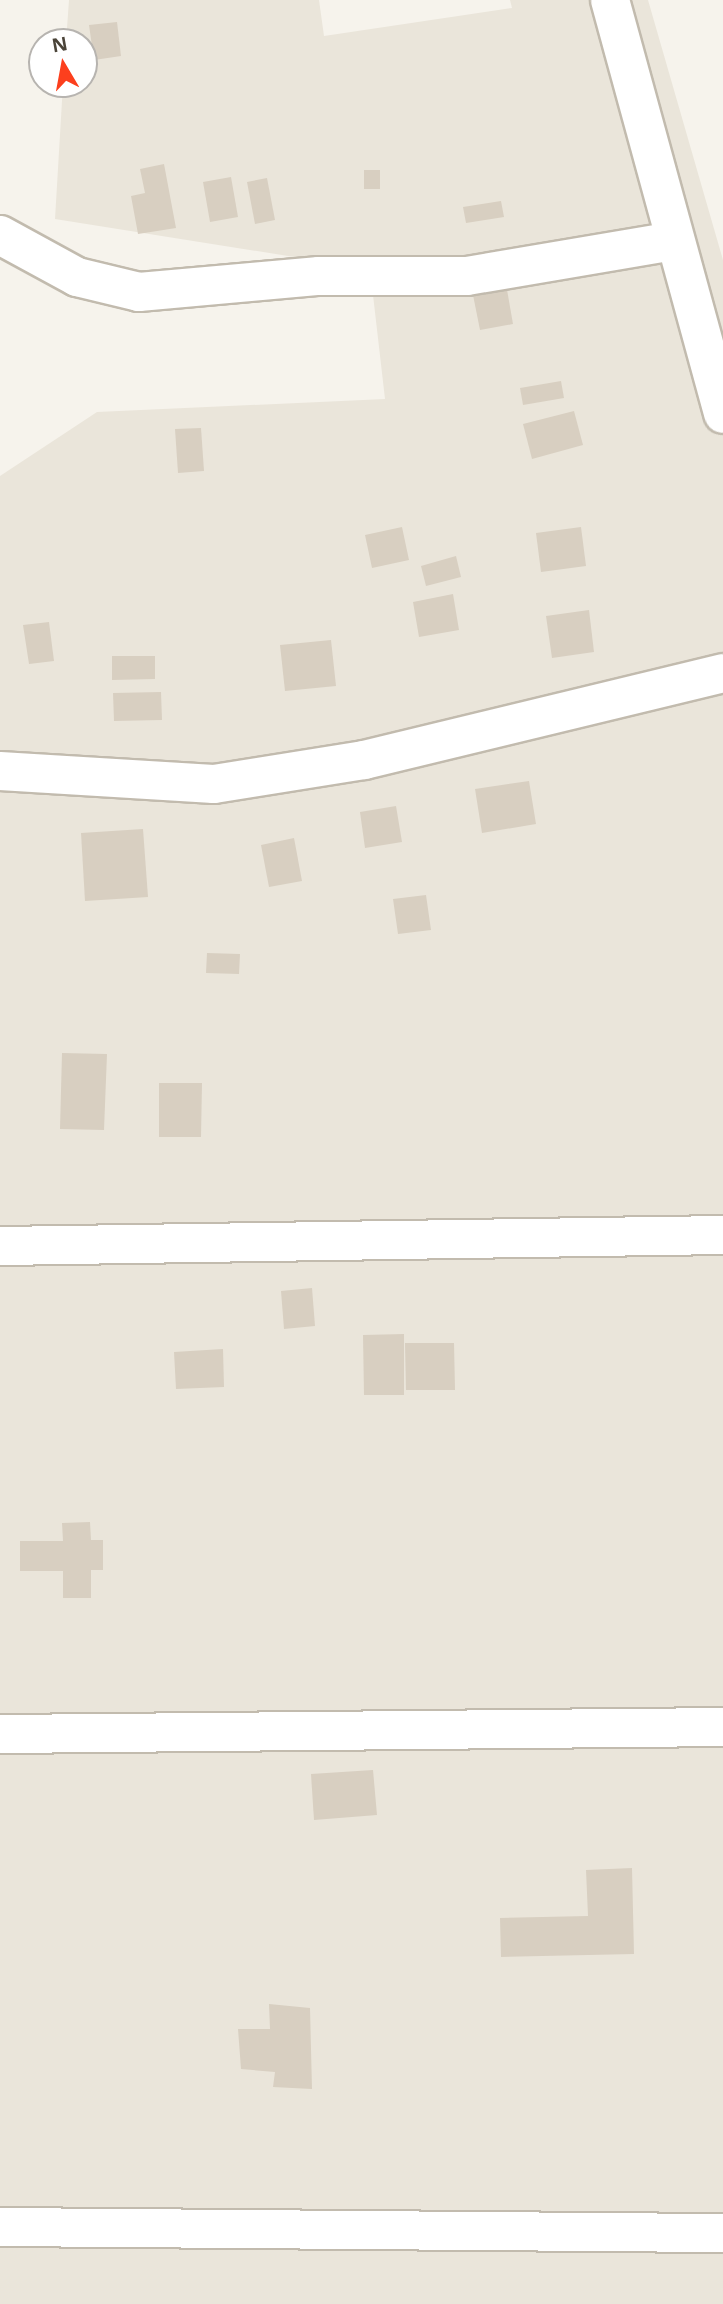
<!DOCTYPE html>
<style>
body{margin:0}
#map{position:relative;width:723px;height:2304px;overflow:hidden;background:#f6f3ec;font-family:"Open Sans",sans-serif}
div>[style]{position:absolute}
.residential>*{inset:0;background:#eae5da}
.building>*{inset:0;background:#d8cfc1}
.roads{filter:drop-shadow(2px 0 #c2bbae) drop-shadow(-2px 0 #c2bbae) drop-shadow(0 2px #c2bbae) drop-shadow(0 -2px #c2bbae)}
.minor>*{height:38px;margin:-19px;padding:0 19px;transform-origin:19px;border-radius:19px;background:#fff}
span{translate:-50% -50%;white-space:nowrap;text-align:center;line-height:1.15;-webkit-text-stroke:5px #fff;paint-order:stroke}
.north{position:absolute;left:28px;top:28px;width:70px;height:70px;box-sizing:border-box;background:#fff;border:2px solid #b7b4b0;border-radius:50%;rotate:350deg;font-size:19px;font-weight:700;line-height:28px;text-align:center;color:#4b4439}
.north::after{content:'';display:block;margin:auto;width:24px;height:32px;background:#fc3f1d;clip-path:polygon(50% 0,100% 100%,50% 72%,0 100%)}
</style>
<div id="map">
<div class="residential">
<i style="clip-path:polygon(69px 0,319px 0,324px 36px,512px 8px,510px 0,648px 0,723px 260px,723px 2304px,0 2304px,0 476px,97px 412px,385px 399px,370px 269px,55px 219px,63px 84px,84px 84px,84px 42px,66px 42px)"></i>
</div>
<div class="building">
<i style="clip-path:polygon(117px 22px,121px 56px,94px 60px,89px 25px)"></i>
<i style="clip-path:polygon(164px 164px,176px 228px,138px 234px,131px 196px,145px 193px,140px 169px)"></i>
<i style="clip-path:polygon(364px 170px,380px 170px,380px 189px,364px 189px)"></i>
<i style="clip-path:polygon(231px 177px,238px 217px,210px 222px,203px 182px)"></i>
<i style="clip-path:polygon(267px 178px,275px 220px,255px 224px,247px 182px)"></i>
<i style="clip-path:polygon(501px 201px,504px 217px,466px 223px,463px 207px)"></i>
<i style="clip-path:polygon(506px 284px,513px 324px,480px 330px,472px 290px)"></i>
<i style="clip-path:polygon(561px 381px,564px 398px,523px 405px,520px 388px)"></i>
<i style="clip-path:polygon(574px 411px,583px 445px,532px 459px,523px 424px)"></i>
<i style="clip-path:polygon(201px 428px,204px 471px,178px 473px,175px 429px)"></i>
<i style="clip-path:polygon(402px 527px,409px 560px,372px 568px,365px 535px)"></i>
<i style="clip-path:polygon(581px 527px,586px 566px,541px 572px,536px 533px)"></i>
<i style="clip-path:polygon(456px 556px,461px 577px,426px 586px,421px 566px)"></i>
<i style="clip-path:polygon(453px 594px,459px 630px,419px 637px,413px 602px)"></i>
<i style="clip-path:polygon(589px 610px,594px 652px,552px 658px,546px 616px)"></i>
<i style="clip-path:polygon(49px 622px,54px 661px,29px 664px,23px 625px)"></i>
<i style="clip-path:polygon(331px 640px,336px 686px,285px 691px,280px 645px)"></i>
<i style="clip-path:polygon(112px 656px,155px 656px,155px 679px,112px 680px)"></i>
<i style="clip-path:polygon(161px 692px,162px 720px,114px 721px,113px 693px)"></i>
<i style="clip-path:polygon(529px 781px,536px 824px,482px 833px,475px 789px)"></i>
<i style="clip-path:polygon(396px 806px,402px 842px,365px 848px,360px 812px)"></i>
<i style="clip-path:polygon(143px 829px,148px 897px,85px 901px,81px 833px)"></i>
<i style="clip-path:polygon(294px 838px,302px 881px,269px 887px,261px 845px)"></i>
<i style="clip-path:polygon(426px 895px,431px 930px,398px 934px,393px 899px)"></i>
<i style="clip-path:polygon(207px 953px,240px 954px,239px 974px,206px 973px)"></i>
<i style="clip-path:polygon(62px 1053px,107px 1054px,104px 1130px,60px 1129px)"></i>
<i style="clip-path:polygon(159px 1083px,202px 1083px,201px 1137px,159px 1137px)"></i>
<i style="clip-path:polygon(312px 1288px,315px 1326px,284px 1329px,281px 1291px)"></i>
<i style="clip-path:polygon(404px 1334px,404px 1395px,364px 1395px,363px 1335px)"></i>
<i style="clip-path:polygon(405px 1343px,454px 1343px,455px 1390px,406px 1390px)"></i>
<i style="clip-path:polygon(223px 1349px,224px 1387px,176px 1389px,174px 1352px)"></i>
<i style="clip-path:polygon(90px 1522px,91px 1540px,103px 1540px,103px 1570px,91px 1570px,91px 1598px,63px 1598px,63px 1571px,20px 1571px,20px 1541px,63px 1541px,62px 1523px)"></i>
<i style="clip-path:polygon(373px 1770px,377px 1815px,314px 1820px,311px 1774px)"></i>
<i style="clip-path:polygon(632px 1868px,634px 1954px,501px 1957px,500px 1918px,588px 1916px,586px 1870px)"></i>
<i style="clip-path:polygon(269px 2004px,310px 2008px,312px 2089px,273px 2087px,275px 2072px,241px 2069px,238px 2029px,270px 2029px)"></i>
</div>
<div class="roads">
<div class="minor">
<i style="left:610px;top:0;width:429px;rotate:74.7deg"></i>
<i style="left:0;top:235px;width:88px;rotate:28.6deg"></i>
<i style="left:77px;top:277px;width:64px;rotate:13.6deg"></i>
<i style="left:139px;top:292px;width:181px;rotate:-5.1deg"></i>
<i style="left:319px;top:276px;width:148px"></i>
<i style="left:467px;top:276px;width:211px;rotate:-9.6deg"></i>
<i style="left:0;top:771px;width:214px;rotate:3.5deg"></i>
<i style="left:214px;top:784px;width:152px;rotate:-9.1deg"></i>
<i style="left:364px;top:760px;width:369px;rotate:-13.6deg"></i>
<i style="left:0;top:1246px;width:723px;rotate:-0.87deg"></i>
<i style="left:0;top:1734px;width:723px;rotate:-0.55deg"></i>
<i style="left:0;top:2227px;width:723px;rotate:0.48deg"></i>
</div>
</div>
<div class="north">N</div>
</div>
